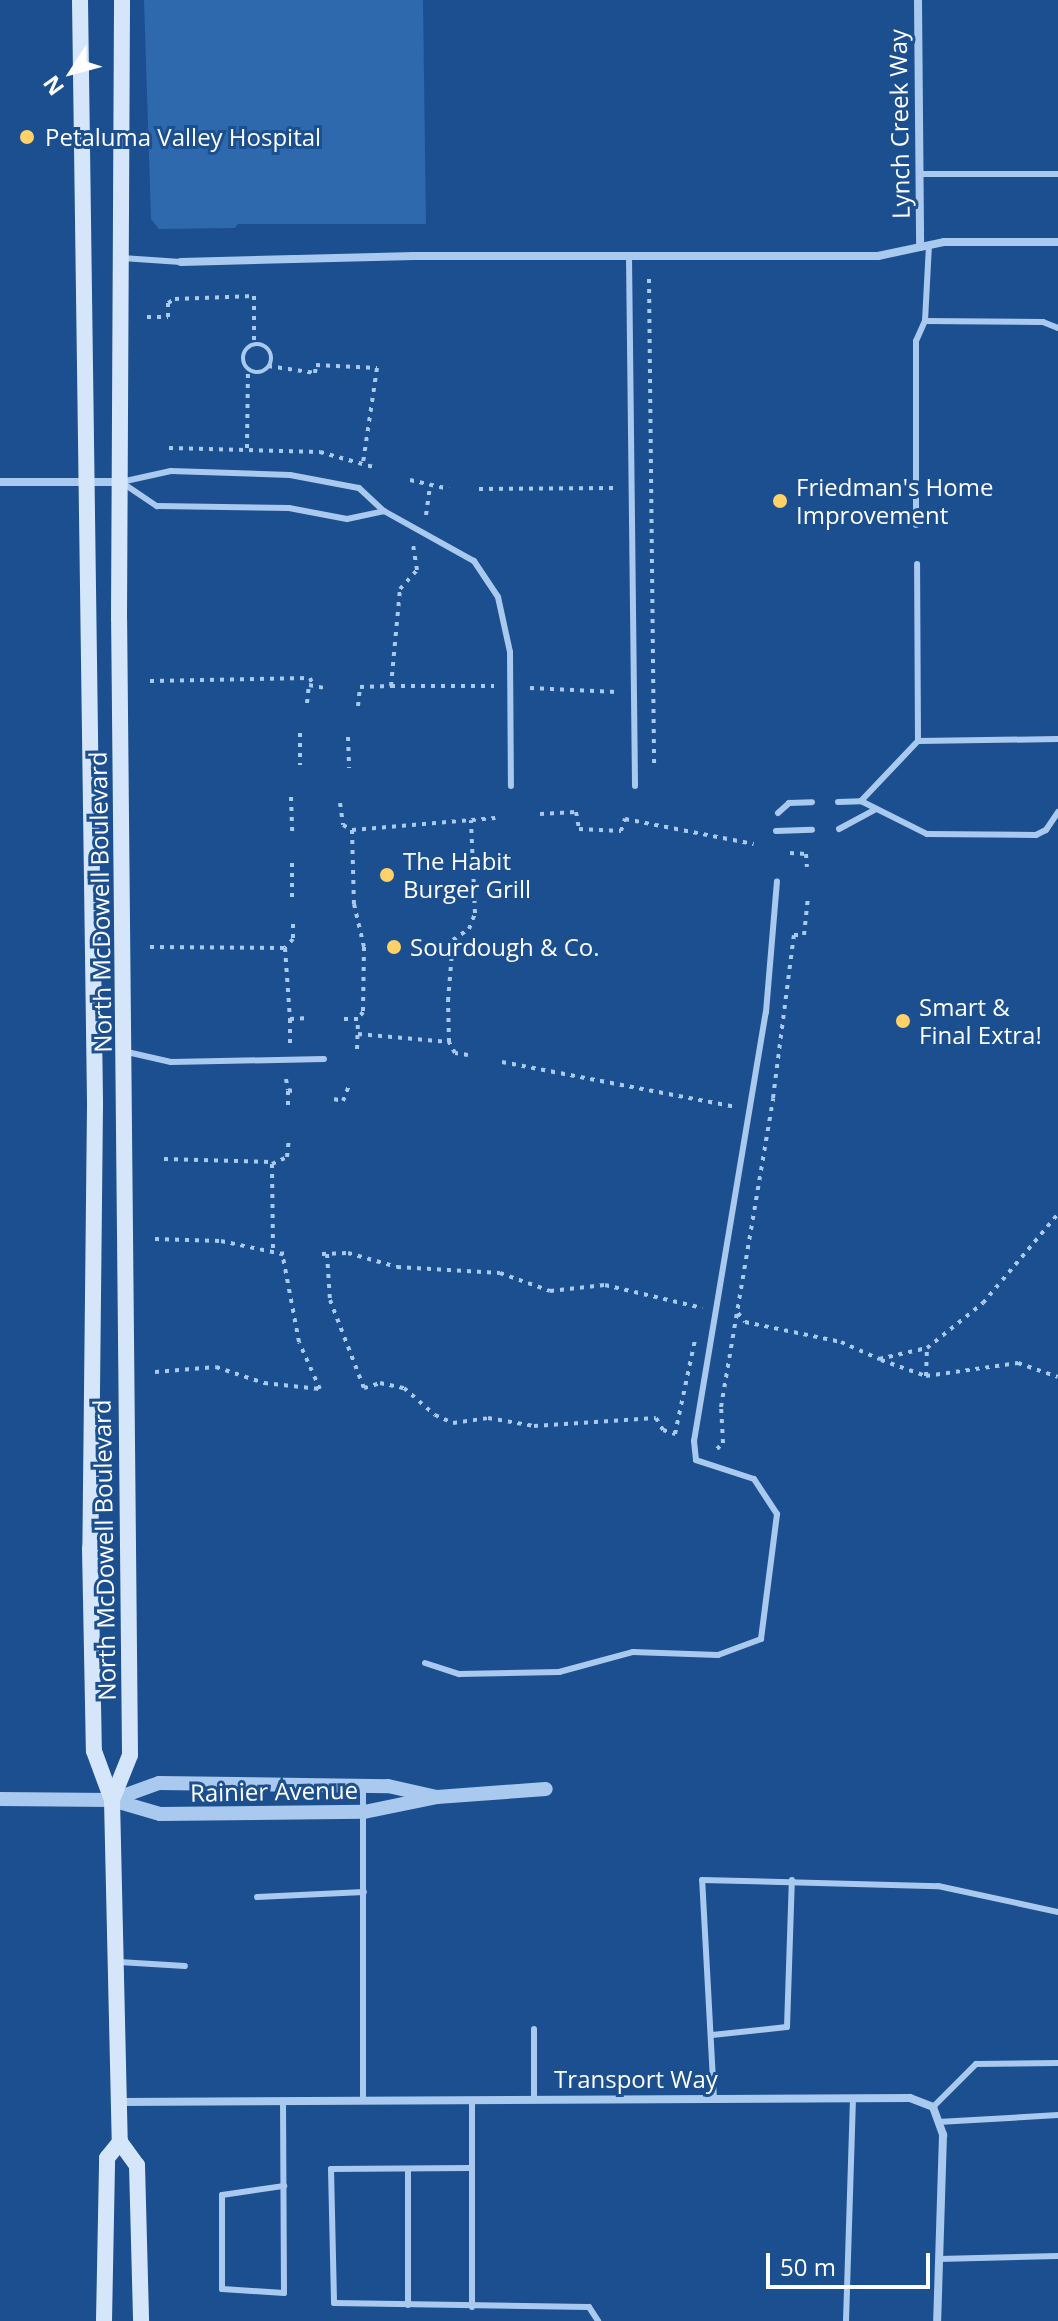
<!DOCTYPE html>
<style>
body{margin:0}
#map{position:relative;width:1058px;height:2321px;overflow:hidden;background:#1b4f8f;font-family:"Open Sans",sans-serif}
div>[style]{position:absolute}
.green>*{inset:0;background:#2e69ad}
.path>*{height:4px;margin-top:-2px;transform-origin:0;background:repeating-linear-gradient(90deg,#a9c9ee 0 4px,transparent 0 10px)}
.path>.ring{margin:-2px;padding:0;box-sizing:content-box;background:none;border:4px solid #a9c9ee;border-radius:50%}
.service>*{height:6px;margin:-3px;padding:0 3px;transform-origin:3px;border-radius:3px;background:#a9c9ee}
.minor>*{height:8px;margin:-4px;padding:0 4px;transform-origin:4px;border-radius:4px;background:#a9c9ee}
.tertiary>*{height:14px;margin:-7px;padding:0 7px;transform-origin:7px;border-radius:7px;background:#a9c9ee}
.secondary>*{height:16px;margin:-8px;padding:0 8px;transform-origin:8px;border-radius:8px;background:#d6e6fa}
.dots>*{width:22px;height:22px;translate:-50% -50%;box-sizing:border-box;border:4px solid #1b4f8f;border-radius:50%}
span{translate:-50% -50%;white-space:nowrap;text-align:center;line-height:1.15;-webkit-text-stroke:6px #1b4f8f;paint-order:stroke}
.street-label{font-size:24px;color:#fff}
.poi-label{font-size:24px;color:#fff}
.left{translate:0 -50%;text-align:left}
.north{position:absolute;left:32px;top:32px;width:80px;height:80px;-webkit-text-stroke:6px #1b4f8f;paint-order:stroke;rotate:234deg;font-size:22px;font-weight:700;line-height:32px;text-align:center;color:#fff}
.north::after{content:'';display:block;margin:auto;width:28px;height:36px;background:#fff;clip-path:polygon(50% 0,100% 100%,50% 72%,0 100%)}
.scale{position:absolute;left:766px;top:2253px;width:164px;height:36px;box-sizing:border-box;border:4px solid #fff;border-top:0;padding-left:10px;font-size:24px;line-height:28px;white-space:nowrap;color:#fff;-webkit-text-stroke:6px #1b4f8f;paint-order:stroke}
</style>
<div id="map">
<div class="green">
<i style="clip-path:polygon(144px 0,423px 0,426px 224px,238px 224px,235px 228px,159px 229px,151px 219px)"></i>
</div>
<div class="path">
<i style="left:649px;top:279px;width:485px;rotate:89.4deg"></i>
<i style="left:147px;top:317px;width:21px"></i>
<i style="left:168px;top:317px;width:14px;rotate:-90deg"></i>
<i style="left:168px;top:303px;width:8px;rotate:-30deg"></i>
<i style="left:175px;top:299px;width:79px;rotate:-2.2deg"></i>
<i style="left:254px;top:296px;width:48px;rotate:90deg"></i>
<i class="ring" style="left:243px;top:344px;width:24px;height:24px"></i>
<i style="left:268px;top:366px;width:48px;rotate:8.5deg"></i>
<i style="left:315px;top:373px;width:8px;rotate:-83deg"></i>
<i style="left:316px;top:365px;width:61px;rotate:2.8deg"></i>
<i style="left:377px;top:368px;width:96px;rotate:98.4deg"></i>
<i style="left:169px;top:448px;width:151px;rotate:1.5deg"></i>
<i style="left:320px;top:452px;width:59px;rotate:15.7deg"></i>
<i style="left:247px;top:448px;width:80px;rotate:-89.3deg"></i>
<i style="left:410px;top:480px;width:40px;rotate:13deg"></i>
<i style="left:479px;top:489px;width:138px;rotate:-0.4deg"></i>
<i style="left:426px;top:515px;width:27px;rotate:-82deg"></i>
<i style="left:150px;top:681px;width:160px;rotate:-1.1deg"></i>
<i style="left:310px;top:678px;width:5px;rotate:68deg"></i>
<i style="left:391px;top:686px;width:103px"></i>
<i style="left:530px;top:688px;width:87px;rotate:2.6deg"></i>
<i style="left:307px;top:703px;width:18px;rotate:-84deg"></i>
<i style="left:309px;top:685px;width:15px;rotate:11deg"></i>
<i style="left:358px;top:706px;width:19px;rotate:-84deg"></i>
<i style="left:360px;top:687px;width:31px;rotate:-2deg"></i>
<i style="left:391px;top:686px;width:97px;rotate:-84.7deg"></i>
<i style="left:400px;top:589px;width:25px;rotate:-48deg"></i>
<i style="left:417px;top:570px;width:25px;rotate:-99deg"></i>
<i style="left:300px;top:733px;width:32px;rotate:90deg"></i>
<i style="left:348px;top:737px;width:31px;rotate:88deg"></i>
<i style="left:291px;top:797px;width:34px;rotate:88deg"></i>
<i style="left:340px;top:803px;width:22px;rotate:82deg"></i>
<i style="left:343px;top:825px;width:10px;rotate:29deg"></i>
<i style="left:352px;top:830px;width:74px;rotate:88.5deg"></i>
<i style="left:354px;top:904px;width:44px;rotate:76.9deg"></i>
<i style="left:364px;top:947px;width:65px;rotate:90.9deg"></i>
<i style="left:363px;top:1012px;width:9px;rotate:126deg"></i>
<i style="left:358px;top:1019px;width:15px;rotate:180deg"></i>
<i style="left:540px;top:814px;width:36px;rotate:-3deg"></i>
<i style="left:576px;top:812px;width:17px;rotate:80deg"></i>
<i style="left:579px;top:829px;width:42px;rotate:2.7deg"></i>
<i style="left:621px;top:831px;width:13px;rotate:-72deg"></i>
<i style="left:625px;top:819px;width:131px;rotate:11deg"></i>
<i style="left:352px;top:830px;width:144px;rotate:-4.8deg"></i>
<i style="left:790px;top:853px;width:16px;rotate:4deg"></i>
<i style="left:806px;top:854px;width:13px;rotate:86deg"></i>
<i style="left:292px;top:897px;width:37px;rotate:-90deg"></i>
<i style="left:293px;top:924px;width:15px;rotate:90deg"></i>
<i style="left:293px;top:939px;width:12px;rotate:132deg"></i>
<i style="left:285px;top:948px;width:71px;rotate:86deg"></i>
<i style="left:290px;top:1019px;width:19px;rotate:-3deg"></i>
<i style="left:150px;top:947px;width:135px;rotate:0.4deg"></i>
<i style="left:290px;top:1019px;width:24px;rotate:90deg"></i>
<i style="left:358px;top:1034px;width:91px;rotate:5deg"></i>
<i style="left:357px;top:1049px;width:30px;rotate:-88deg"></i>
<i style="left:468px;top:1055px;width:13px;rotate:-171deg"></i>
<i style="left:455px;top:1053px;width:13px;rotate:-119deg"></i>
<i style="left:449px;top:1042px;width:41px;rotate:-91.4deg"></i>
<i style="left:448px;top:1001px;width:61px;rotate:-85.3deg"></i>
<i style="left:453px;top:940px;width:19px;rotate:-35deg"></i>
<i style="left:469px;top:929px;width:17px;rotate:-69deg"></i>
<i style="left:475px;top:913px;width:93px;rotate:-92.5deg"></i>
<i style="left:502px;top:1062px;width:237px;rotate:10.9deg"></i>
<i style="left:286px;top:1079px;width:11px;rotate:80deg"></i>
<i style="left:288px;top:1090px;width:9px;rotate:13deg"></i>
<i style="left:288px;top:1091px;width:17px;rotate:90deg"></i>
<i style="left:334px;top:1099px;width:9px;rotate:13deg"></i>
<i style="left:343px;top:1101px;width:17px;rotate:-69deg"></i>
<i style="left:164px;top:1159px;width:108px;rotate:1.6deg"></i>
<i style="left:155px;top:1239px;width:66px;rotate:1.7deg"></i>
<i style="left:221px;top:1241px;width:67px;rotate:12deg"></i>
<i style="left:273px;top:1248px;width:84px;rotate:-90.7deg"></i>
<i style="left:272px;top:1164px;width:17px;rotate:-25deg"></i>
<i style="left:287px;top:1157px;width:20px;rotate:-84deg"></i>
<i style="left:322px;top:1254px;width:26px;rotate:-2deg"></i>
<i style="left:348px;top:1253px;width:51px;rotate:15.9deg"></i>
<i style="left:397px;top:1267px;width:103px;rotate:3.3deg"></i>
<i style="left:500px;top:1273px;width:53px;rotate:19.8deg"></i>
<i style="left:550px;top:1291px;width:55px;rotate:-6.2deg"></i>
<i style="left:605px;top:1285px;width:100px;rotate:13.3deg"></i>
<i style="left:327px;top:1254px;width:46px;rotate:86.3deg"></i>
<i style="left:330px;top:1300px;width:94px;rotate:68.9deg"></i>
<i style="left:364px;top:1388px;width:17px;rotate:-17deg"></i>
<i style="left:380px;top:1383px;width:25px;rotate:12deg"></i>
<i style="left:404px;top:1388px;width:41px;rotate:41.1deg"></i>
<i style="left:435px;top:1415px;width:20px;rotate:24deg"></i>
<i style="left:453px;top:1423px;width:35px;rotate:-8deg"></i>
<i style="left:488px;top:1418px;width:47px;rotate:9.9deg"></i>
<i style="left:534px;top:1426px;width:122px;rotate:-3.8deg"></i>
<i style="left:656px;top:1418px;width:14px;rotate:60deg"></i>
<i style="left:663px;top:1430px;width:13px;rotate:18deg"></i>
<i style="left:675px;top:1434px;width:96px;rotate:-78deg"></i>
<i style="left:738px;top:1313px;width:11px;rotate:52deg"></i>
<i style="left:745px;top:1322px;width:98px;rotate:11.8deg"></i>
<i style="left:841px;top:1342px;width:42px;rotate:24.1deg"></i>
<i style="left:879px;top:1359px;width:49px;rotate:-12.9deg"></i>
<i style="left:927px;top:1348px;width:72px;rotate:-38.8deg"></i>
<i style="left:983px;top:1303px;width:116px;rotate:-49.9deg"></i>
<i style="left:881px;top:1360px;width:48px;rotate:19.6deg"></i>
<i style="left:926px;top:1376px;width:93px;rotate:-8deg"></i>
<i style="left:1018px;top:1363px;width:42px;rotate:19.3deg"></i>
<i style="left:155px;top:1372px;width:61px;rotate:-4.7deg"></i>
<i style="left:216px;top:1367px;width:51px;rotate:18.4deg"></i>
<i style="left:264px;top:1383px;width:56px;rotate:6.1deg"></i>
<i style="left:320px;top:1389px;width:51px;rotate:-114.1deg"></i>
<i style="left:299px;top:1342px;width:92px;rotate:-100.7deg"></i>
<i style="left:926px;top:1376px;width:28px;rotate:-88deg"></i>
<i style="left:717px;top:1449px;width:8px;rotate:-45deg"></i>
<i style="left:723px;top:1443px;width:36px;rotate:-93deg"></i>
<i style="left:721px;top:1407px;width:313px;rotate:-80.4deg"></i>
<i style="left:773px;top:1098px;width:164px;rotate:-82.7deg"></i>
<i style="left:794px;top:935px;width:10px"></i>
<i style="left:804px;top:935px;width:39px;rotate:-84deg"></i>
</div>
<div class="service">
<i style="left:919px;top:174px;width:139px"></i>
<i style="left:629px;top:256px;width:530px;rotate:89.35deg"></i>
<i style="left:122px;top:258px;width:59px;rotate:3.9deg"></i>
<i style="left:925px;top:321px;width:118px;rotate:0.5deg"></i>
<i style="left:1043px;top:322px;width:16px;rotate:22deg"></i>
<i style="left:121px;top:482px;width:51px;rotate:-12.4deg"></i>
<i style="left:171px;top:471px;width:119px;rotate:1.9deg"></i>
<i style="left:290px;top:475px;width:70px;rotate:10.7deg"></i>
<i style="left:359px;top:488px;width:34px;rotate:43deg"></i>
<i style="left:384px;top:511px;width:103px;rotate:29.1deg"></i>
<i style="left:474px;top:561px;width:43px;rotate:56.3deg"></i>
<i style="left:498px;top:597px;width:56px;rotate:77.7deg"></i>
<i style="left:510px;top:652px;width:134px;rotate:89.6deg"></i>
<i style="left:124px;top:484px;width:40px;rotate:34deg"></i>
<i style="left:157px;top:506px;width:132px;rotate:0.9deg"></i>
<i style="left:289px;top:508px;width:59px;rotate:10.7deg"></i>
<i style="left:347px;top:519px;width:38px;rotate:-12deg"></i>
<i style="left:916px;top:525px;width:184px;rotate:-90deg"></i>
<i style="left:916px;top:341px;width:22px;rotate:-66deg"></i>
<i style="left:925px;top:321px;width:76px;rotate:-87deg"></i>
<i style="left:918px;top:741px;width:140px;rotate:-0.8deg"></i>
<i style="left:861px;top:801px;width:83px;rotate:-46.5deg"></i>
<i style="left:918px;top:741px;width:177px;rotate:-90.3deg"></i>
<i style="left:838px;top:802px;width:23px;rotate:-2deg"></i>
<i style="left:861px;top:801px;width:74px;rotate:26.6deg"></i>
<i style="left:927px;top:834px;width:109px;rotate:0.5deg"></i>
<i style="left:1036px;top:835px;width:11px;rotate:-27deg"></i>
<i style="left:1046px;top:830px;width:22px;rotate:-56deg"></i>
<i style="left:778px;top:813px;width:15px;rotate:-42deg"></i>
<i style="left:789px;top:803px;width:23px;rotate:-2deg"></i>
<i style="left:839px;top:829px;width:42px;rotate:-28.4deg"></i>
<i style="left:776px;top:831px;width:36px;rotate:-2deg"></i>
<i style="left:127px;top:1052px;width:45px;rotate:12.8deg"></i>
<i style="left:171px;top:1062px;width:153px;rotate:-1.1deg"></i>
<i style="left:425px;top:1663px;width:36px;rotate:18deg"></i>
<i style="left:459px;top:1674px;width:100px;rotate:-1.1deg"></i>
<i style="left:559px;top:1672px;width:77px;rotate:-15.1deg"></i>
<i style="left:633px;top:1652px;width:85px;rotate:2deg"></i>
<i style="left:718px;top:1655px;width:46px;rotate:-20.4deg"></i>
<i style="left:761px;top:1639px;width:126px;rotate:-82.7deg"></i>
<i style="left:777px;top:1514px;width:42px;rotate:-123.3deg"></i>
<i style="left:754px;top:1479px;width:61px;rotate:-161.9deg"></i>
<i style="left:696px;top:1460px;width:19px;rotate:-96deg"></i>
<i style="left:694px;top:1441px;width:435px;rotate:-80.5deg"></i>
<i style="left:766px;top:1012px;width:131px;rotate:-85.2deg"></i>
<i style="left:363px;top:1785px;width:316px;rotate:90deg"></i>
<i style="left:257px;top:1897px;width:107px;rotate:-2.7deg"></i>
<i style="left:119px;top:1962px;width:66px;rotate:3.5deg"></i>
<i style="left:534px;top:2029px;width:71px;rotate:90deg"></i>
<i style="left:712px;top:2035px;width:75px;rotate:-6.1deg"></i>
<i style="left:787px;top:2027px;width:147px;rotate:-88.1deg"></i>
<i style="left:714px;top:2099px;width:219px;rotate:-93.1deg"></i>
<i style="left:702px;top:1880px;width:236px;rotate:1.5deg"></i>
<i style="left:938px;top:1886px;width:123px;rotate:12.2deg"></i>
<i style="left:472px;top:2100px;width:207px;rotate:90deg"></i>
<i style="left:283px;top:2101px;width:192px;rotate:89.7deg"></i>
<i style="left:284px;top:2293px;width:62px;rotate:-176.3deg"></i>
<i style="left:222px;top:2289px;width:94px;rotate:-90deg"></i>
<i style="left:222px;top:2195px;width:63px;rotate:-8.3deg"></i>
<i style="left:933px;top:2107px;width:61px;rotate:-45deg"></i>
<i style="left:976px;top:2064px;width:82px;rotate:-0.7deg"></i>
<i style="left:938px;top:2122px;width:120px;rotate:-3.3deg"></i>
<i style="left:471px;top:2168px;width:140px;rotate:179.6deg"></i>
<i style="left:331px;top:2169px;width:134px;rotate:88.7deg"></i>
<i style="left:334px;top:2303px;width:255px;rotate:0.9deg"></i>
<i style="left:589px;top:2307px;width:17px;rotate:57deg"></i>
<i style="left:408px;top:2169px;width:136px;rotate:90deg"></i>
<i style="left:939px;top:2259px;width:119px;rotate:-1.4deg"></i>
<i style="left:846px;top:2321px;width:223px;rotate:-88.2deg"></i>
</div>
<div class="minor">
<i style="left:918px;top:0;width:247px;rotate:89.5deg"></i>
<i style="left:181px;top:262px;width:233px;rotate:-1.5deg"></i>
<i style="left:414px;top:256px;width:464px"></i>
<i style="left:878px;top:256px;width:67px;rotate:-12deg"></i>
<i style="left:944px;top:242px;width:114px"></i>
<i style="left:0;top:482px;width:119px"></i>
<i style="left:120px;top:2102px;width:790px;rotate:-0.29deg"></i>
<i style="left:910px;top:2098px;width:25px;rotate:21deg"></i>
<i style="left:933px;top:2107px;width:30px;rotate:70deg"></i>
<i style="left:943px;top:2135px;width:186px;rotate:91.8deg"></i>
</div>
<div class="tertiary">
<i style="left:0;top:1799px;width:112px;rotate:0.5deg"></i>
<i style="left:112px;top:1800px;width:50px;rotate:-19.9deg"></i>
<i style="left:159px;top:1783px;width:229px;rotate:0.8deg"></i>
<i style="left:388px;top:1786px;width:50px;rotate:12.7deg"></i>
<i style="left:112px;top:1800px;width:50px;rotate:16.3deg"></i>
<i style="left:160px;top:1814px;width:204px;rotate:-0.6deg"></i>
<i style="left:364px;top:1812px;width:75px;rotate:-11.6deg"></i>
<i style="left:437px;top:1797px;width:109px;rotate:-4.2deg"></i>
</div>
<div class="secondary">
<i style="left:80px;top:0;width:1105px;rotate:89.22deg"></i>
<i style="left:95px;top:1105px;width:443px;rotate:90.6deg"></i>
<i style="left:90px;top:1548px;width:203px;rotate:88.9deg"></i>
<i style="left:94px;top:1751px;width:52px;rotate:69.8deg"></i>
<i style="left:112px;top:1800px;width:342px;rotate:88.7deg"></i>
<i style="left:120px;top:2142px;width:29px;rotate:54deg"></i>
<i style="left:137px;top:2165px;width:156px;rotate:88.5deg"></i>
<i style="left:112px;top:1800px;width:48px;rotate:-68.2deg"></i>
<i style="left:130px;top:1755px;width:1136px;rotate:-90.55deg"></i>
<i style="left:119px;top:619px;width:619px;rotate:-89.72deg"></i>
<i style="left:104px;top:2321px;width:163px;rotate:-88.9deg"></i>
<i style="left:107px;top:2158px;width:21px;rotate:-51deg"></i>
</div>
<div class="dots">
<i style="left:27px;top:137px;background:#ffd166"></i>
<i style="left:780px;top:501px;background:#ffd166"></i>
<i style="left:387px;top:875px;background:#ffd166"></i>
<i style="left:394px;top:947px;background:#ffd166"></i>
<i style="left:903px;top:1021px;background:#ffd166"></i>
</div>
<div class="street-label">
<span style="left:899px;top:124px;rotate:-91deg">Lynch Creek Way</span>
<span style="left:100px;top:902px;rotate:-91deg">North McDowell Boulevard</span>
<span style="left:104px;top:1550px;rotate:-91deg">North McDowell Boulevard</span>
<span style="left:274px;top:1791px;rotate:-1deg">Rainier Avenue</span>
<span style="left:636px;top:2079px">Transport Way</span>
</div>
<div class="poi-label">
<span class="left" style="left:45px;top:137px">Petaluma Valley Hospital</span>
<span class="left" style="left:796px;top:501px">Friedman's Home<br>Improvement</span>
<span class="left" style="left:403px;top:875px">The Habit<br>Burger Grill</span>
<span class="left" style="left:410px;top:947px">Sourdough &amp; Co.</span>
<span class="left" style="left:919px;top:1021px">Smart &amp;<br>Final Extra!</span>
</div>
<div class="north">N</div>
<div class="scale">50 m</div>
</div>
